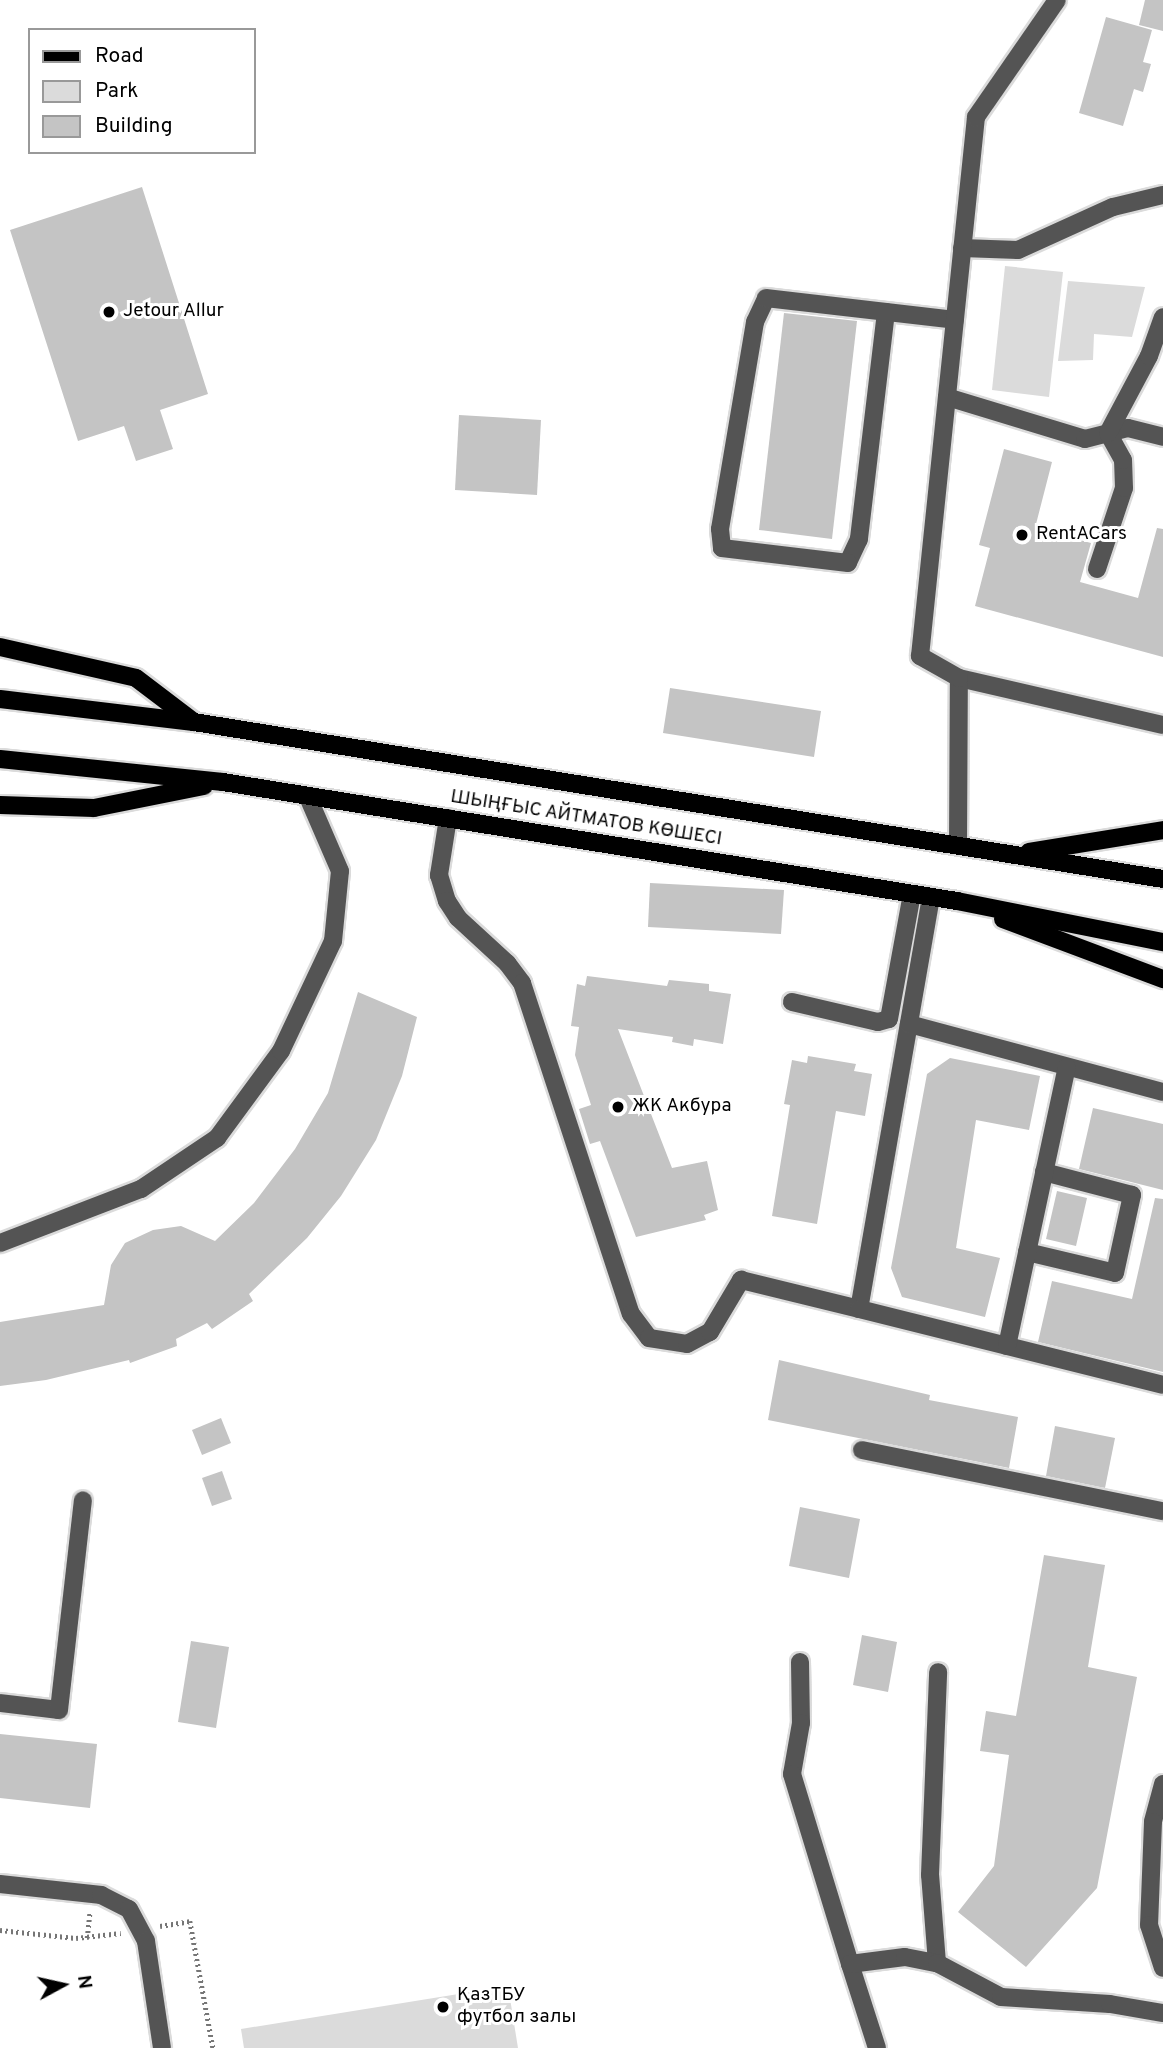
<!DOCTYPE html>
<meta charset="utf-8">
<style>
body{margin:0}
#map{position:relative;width:1163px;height:2048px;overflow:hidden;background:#fff;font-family:Overpass,sans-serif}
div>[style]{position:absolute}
.green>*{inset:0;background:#dbdbdb}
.building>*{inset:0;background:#c4c4c4}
.path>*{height:4.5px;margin-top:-2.25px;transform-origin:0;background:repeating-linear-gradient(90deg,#767676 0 2px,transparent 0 5.5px)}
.roads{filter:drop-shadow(2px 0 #dbdbdb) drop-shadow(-2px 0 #dbdbdb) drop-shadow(0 2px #dbdbdb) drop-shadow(0 -2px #dbdbdb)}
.minor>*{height:18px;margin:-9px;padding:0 9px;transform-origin:9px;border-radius:9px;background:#545454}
.major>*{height:18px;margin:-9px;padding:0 9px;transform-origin:9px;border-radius:9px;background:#000}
.dots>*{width:19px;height:19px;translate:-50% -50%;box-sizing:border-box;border:4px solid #fff;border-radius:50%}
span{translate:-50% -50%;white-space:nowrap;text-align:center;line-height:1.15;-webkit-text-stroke:6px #fff;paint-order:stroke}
.poi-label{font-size:19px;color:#000}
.left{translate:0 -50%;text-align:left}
.street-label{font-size:19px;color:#000}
.legend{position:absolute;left:28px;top:28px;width:228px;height:126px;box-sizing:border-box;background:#fff;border:2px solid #999;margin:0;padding:9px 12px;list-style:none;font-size:21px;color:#000}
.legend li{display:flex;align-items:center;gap:14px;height:35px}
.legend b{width:35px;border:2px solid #999}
.north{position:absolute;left:28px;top:1950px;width:70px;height:70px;-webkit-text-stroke:5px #fff;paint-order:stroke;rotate:82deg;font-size:19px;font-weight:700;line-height:28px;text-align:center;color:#000}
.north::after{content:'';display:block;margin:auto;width:24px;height:32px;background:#000;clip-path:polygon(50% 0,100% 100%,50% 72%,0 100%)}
</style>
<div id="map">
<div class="green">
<i style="clip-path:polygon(1005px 266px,1063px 272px,1049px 397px,992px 390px)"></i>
<i style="clip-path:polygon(1068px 281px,1145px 287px,1132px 337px,1094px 334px,1093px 360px,1058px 361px)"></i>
<i style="clip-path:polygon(508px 1986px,518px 2048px,244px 2048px,241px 2029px)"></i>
</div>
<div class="building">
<i style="clip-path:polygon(1145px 0,1163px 0,1163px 31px,1139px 25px)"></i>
<i style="clip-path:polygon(1106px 17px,1152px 30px,1143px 62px,1151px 64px,1143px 92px,1134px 89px,1123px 126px,1079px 113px)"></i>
<i style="clip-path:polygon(142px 187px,208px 394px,160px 410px,173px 449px,136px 461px,124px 426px,78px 441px,10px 230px)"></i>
<i style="clip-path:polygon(784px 313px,857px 321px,832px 539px,759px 530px)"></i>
<i style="clip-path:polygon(459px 415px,541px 420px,537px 495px,455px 490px)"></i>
<i style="clip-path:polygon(1004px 449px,1052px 462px,1035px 528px,1091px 543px,1080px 582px,1138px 598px,1157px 528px,1163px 529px,1163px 657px,975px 606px,990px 548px,979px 545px)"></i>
<i style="clip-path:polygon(670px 688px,821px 711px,814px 757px,663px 733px)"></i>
<i style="clip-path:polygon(650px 883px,784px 890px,781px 934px,648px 927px)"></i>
<i style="clip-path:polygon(587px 976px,667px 986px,669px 980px,709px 984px,709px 991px,731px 994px,723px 1044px,694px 1039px,693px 1046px,672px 1042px,673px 1037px,618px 1029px,672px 1168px,707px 1161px,718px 1210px,704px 1215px,706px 1220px,636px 1237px,600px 1141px,590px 1144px,579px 1109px,591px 1105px,575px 1055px,579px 1027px,571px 1026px,577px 984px,585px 986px)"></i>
<i style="clip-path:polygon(358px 992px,417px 1017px,402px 1076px,376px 1140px,341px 1196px,307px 1238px,249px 1294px,253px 1301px,212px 1329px,207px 1323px,176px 1339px,177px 1346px,130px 1363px,129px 1360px,46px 1380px,0 1386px,0 1322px,104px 1305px,111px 1265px,125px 1243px,153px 1230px,181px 1226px,215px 1241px,254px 1203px,295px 1149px,328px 1093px)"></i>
<i style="clip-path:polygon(808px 1056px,856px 1064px,854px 1071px,872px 1074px,865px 1116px,836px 1111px,817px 1224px,772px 1216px,790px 1105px,784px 1104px,792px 1060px,807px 1063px)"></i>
<i style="clip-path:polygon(950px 1058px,1040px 1076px,1029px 1130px,976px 1120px,956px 1248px,1000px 1258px,985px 1317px,902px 1297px,891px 1268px,927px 1074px)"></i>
<i style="clip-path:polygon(1093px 1108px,1163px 1124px,1163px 1190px,1079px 1169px)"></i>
<i style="clip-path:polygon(1057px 1191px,1087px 1198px,1076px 1246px,1046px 1239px)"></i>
<i style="clip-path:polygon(1155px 1198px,1163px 1199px,1163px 1372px,1038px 1342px,1052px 1281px,1132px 1299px)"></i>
<i style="clip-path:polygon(779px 1360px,930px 1395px,929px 1400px,1018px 1417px,1009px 1468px,768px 1420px)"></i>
<i style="clip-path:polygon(221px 1418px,231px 1443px,202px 1455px,192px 1430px)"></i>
<i style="clip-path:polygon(1055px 1426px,1115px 1438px,1105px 1488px,1046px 1476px)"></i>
<i style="clip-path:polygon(222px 1471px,232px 1499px,212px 1506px,202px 1478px)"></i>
<i style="clip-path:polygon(800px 1507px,860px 1519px,849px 1578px,789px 1566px)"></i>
<i style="clip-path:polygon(1044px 1555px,1105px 1565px,1088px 1667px,1137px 1677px,1097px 1888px,1026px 1967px,958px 1912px,994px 1866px,1009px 1755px,980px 1751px,986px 1711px,1016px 1716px)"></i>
<i style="clip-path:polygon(862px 1635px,897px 1642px,888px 1692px,853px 1685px)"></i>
<i style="clip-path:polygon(191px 1641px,229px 1647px,216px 1728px,178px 1722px)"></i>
<i style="clip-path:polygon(0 1734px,97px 1744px,90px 1808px,0 1798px)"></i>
</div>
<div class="path">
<i style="left:160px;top:1926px;width:30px;rotate:-9deg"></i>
<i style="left:190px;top:1921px;width:129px;rotate:79.7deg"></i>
<i style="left:0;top:1930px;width:76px;rotate:6deg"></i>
<i style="left:76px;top:1938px;width:45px;rotate:-6.3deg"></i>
<i style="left:87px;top:1938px;width:27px;rotate:-84deg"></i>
</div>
<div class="roads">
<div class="minor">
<i style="left:962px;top:248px;width:56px;rotate:2deg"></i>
<i style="left:1018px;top:250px;width:104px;rotate:-24.4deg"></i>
<i style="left:1113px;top:207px;width:51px;rotate:-13.5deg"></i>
<i style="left:886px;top:312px;width:229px;rotate:96.8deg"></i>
<i style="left:859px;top:539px;width:26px;rotate:115deg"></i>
<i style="left:848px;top:563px;width:127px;rotate:-173.2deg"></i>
<i style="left:722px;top:548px;width:19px;rotate:-96deg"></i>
<i style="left:720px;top:529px;width:210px;rotate:-80.4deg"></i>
<i style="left:755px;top:322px;width:26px;rotate:-65deg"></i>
<i style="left:766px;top:298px;width:190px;rotate:6.6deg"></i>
<i style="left:947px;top:397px;width:144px;rotate:16.9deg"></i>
<i style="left:1085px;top:439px;width:44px;rotate:-14.3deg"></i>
<i style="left:1128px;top:428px;width:36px;rotate:14deg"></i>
<i style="left:1097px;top:569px;width:85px;rotate:-71.6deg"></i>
<i style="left:1124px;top:488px;width:28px;rotate:-92deg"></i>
<i style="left:1123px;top:460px;width:31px;rotate:-119deg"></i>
<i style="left:1108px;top:433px;width:87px;rotate:-62deg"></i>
<i style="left:1149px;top:356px;width:41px;rotate:-70.3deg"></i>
<i style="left:959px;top:678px;width:209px;rotate:13deg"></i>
<i style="left:448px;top:818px;width:58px;rotate:99deg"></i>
<i style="left:439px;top:875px;width:27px;rotate:73deg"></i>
<i style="left:447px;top:901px;width:20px;rotate:57deg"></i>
<i style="left:458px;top:918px;width:67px;rotate:42.6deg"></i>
<i style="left:507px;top:963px;width:25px;rotate:53deg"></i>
<i style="left:522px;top:983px;width:348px;rotate:71.8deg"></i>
<i style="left:631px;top:1314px;width:30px;rotate:53deg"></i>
<i style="left:649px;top:1338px;width:38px;rotate:9deg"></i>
<i style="left:687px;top:1344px;width:26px;rotate:-28deg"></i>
<i style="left:710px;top:1332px;width:61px;rotate:-59.2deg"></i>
<i style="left:741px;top:1280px;width:122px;rotate:13.8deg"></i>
<i style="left:958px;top:845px;width:167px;rotate:-89.7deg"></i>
<i style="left:959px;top:678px;width:45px;rotate:-150.6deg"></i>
<i style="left:920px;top:656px;width:542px;rotate:-84.07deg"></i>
<i style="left:976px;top:117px;width:142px;rotate:-55.3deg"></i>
<i style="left:931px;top:897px;width:418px;rotate:99.9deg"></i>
<i style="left:859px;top:1309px;width:313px;rotate:14deg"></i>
<i style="left:792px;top:1002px;width:88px;rotate:13.1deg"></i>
<i style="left:878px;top:1022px;width:11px;rotate:-15deg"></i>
<i style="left:889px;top:1019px;width:127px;rotate:-79.6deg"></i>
<i style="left:909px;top:1024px;width:263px;rotate:15deg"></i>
<i style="left:0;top:1243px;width:151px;rotate:-21deg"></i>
<i style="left:141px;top:1189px;width:92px;rotate:-33.9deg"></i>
<i style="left:217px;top:1138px;width:108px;rotate:-53.7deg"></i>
<i style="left:281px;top:1051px;width:122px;rotate:-64.7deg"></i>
<i style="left:333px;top:941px;width:70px;rotate:-84.3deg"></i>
<i style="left:340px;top:871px;width:81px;rotate:-113.4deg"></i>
<i style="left:1027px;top:1252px;width:90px;rotate:13.4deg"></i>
<i style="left:1115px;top:1273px;width:80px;rotate:-77.7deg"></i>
<i style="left:1132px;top:1195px;width:91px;rotate:-165.4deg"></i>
<i style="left:1007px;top:1346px;width:285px;rotate:-77.9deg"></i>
<i style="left:862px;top:1450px;width:307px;rotate:11.5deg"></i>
<i style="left:800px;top:1662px;width:61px;rotate:89.1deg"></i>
<i style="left:801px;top:1723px;width:52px;rotate:100deg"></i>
<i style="left:792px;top:1774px;width:199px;rotate:73deg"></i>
<i style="left:0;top:1703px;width:59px;rotate:6.8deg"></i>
<i style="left:59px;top:1710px;width:211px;rotate:-83.5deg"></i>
<i style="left:1163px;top:1784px;width:39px;rotate:105deg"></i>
<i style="left:1153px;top:1822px;width:103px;rotate:92.2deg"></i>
<i style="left:1149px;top:1925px;width:45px;rotate:72deg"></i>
<i style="left:0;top:1884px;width:102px;rotate:6.2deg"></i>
<i style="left:101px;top:1895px;width:31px;rotate:27deg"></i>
<i style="left:129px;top:1909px;width:36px;rotate:62deg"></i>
<i style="left:146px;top:1941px;width:108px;rotate:81.5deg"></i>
<i style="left:937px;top:1963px;width:88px;rotate:-94.5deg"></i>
<i style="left:930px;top:1875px;width:203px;rotate:-87.7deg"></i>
<i style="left:877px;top:2048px;width:88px;rotate:-107.8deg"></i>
<i style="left:850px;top:1964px;width:55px;rotate:-7.3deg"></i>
<i style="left:905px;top:1957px;width:33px;rotate:11deg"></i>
<i style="left:937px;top:1963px;width:72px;rotate:28deg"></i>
<i style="left:1001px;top:1997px;width:109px;rotate:3.7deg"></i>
<i style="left:1110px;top:2004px;width:54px;rotate:9.6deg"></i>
</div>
<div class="major">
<i style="left:0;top:647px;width:139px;rotate:12.8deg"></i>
<i style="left:136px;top:678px;width:73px;rotate:37.2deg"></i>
<i style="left:0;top:699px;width:195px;rotate:6.8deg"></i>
<i style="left:194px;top:722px;width:982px;rotate:9.2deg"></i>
<i style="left:0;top:759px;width:224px;rotate:5.9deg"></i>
<i style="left:223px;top:782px;width:744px;rotate:9.21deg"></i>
<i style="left:957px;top:901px;width:210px;rotate:11.3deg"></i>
<i style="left:0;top:805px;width:94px;rotate:1.8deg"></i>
<i style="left:94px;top:808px;width:112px;rotate:-11.3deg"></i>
<i style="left:1029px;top:852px;width:136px;rotate:-9.3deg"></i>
<i style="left:1003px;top:919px;width:171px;rotate:20.6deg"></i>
</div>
</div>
<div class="dots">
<i style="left:109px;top:312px;background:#000"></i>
<i style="left:1022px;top:535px;background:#000"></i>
<i style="left:618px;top:1107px;background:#000"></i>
<i style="left:443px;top:2007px;background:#000"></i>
</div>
<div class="poi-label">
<span class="left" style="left:123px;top:312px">Jetour Allur</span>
<span class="left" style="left:1036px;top:535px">RentACars</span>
<span class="left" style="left:632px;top:1107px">ЖК Акбура</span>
<span class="left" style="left:457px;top:2007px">ҚазТБУ<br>футбол залы</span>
</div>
<div class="street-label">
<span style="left:586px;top:819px;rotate:9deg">ШЫҢҒЫС АЙТМАТОВ КӨШЕСІ</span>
</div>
<ul class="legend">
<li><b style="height:9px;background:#000"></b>Road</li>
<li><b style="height:19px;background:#dbdbdb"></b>Park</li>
<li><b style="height:19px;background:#c4c4c4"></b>Building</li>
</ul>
<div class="north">N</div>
</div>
